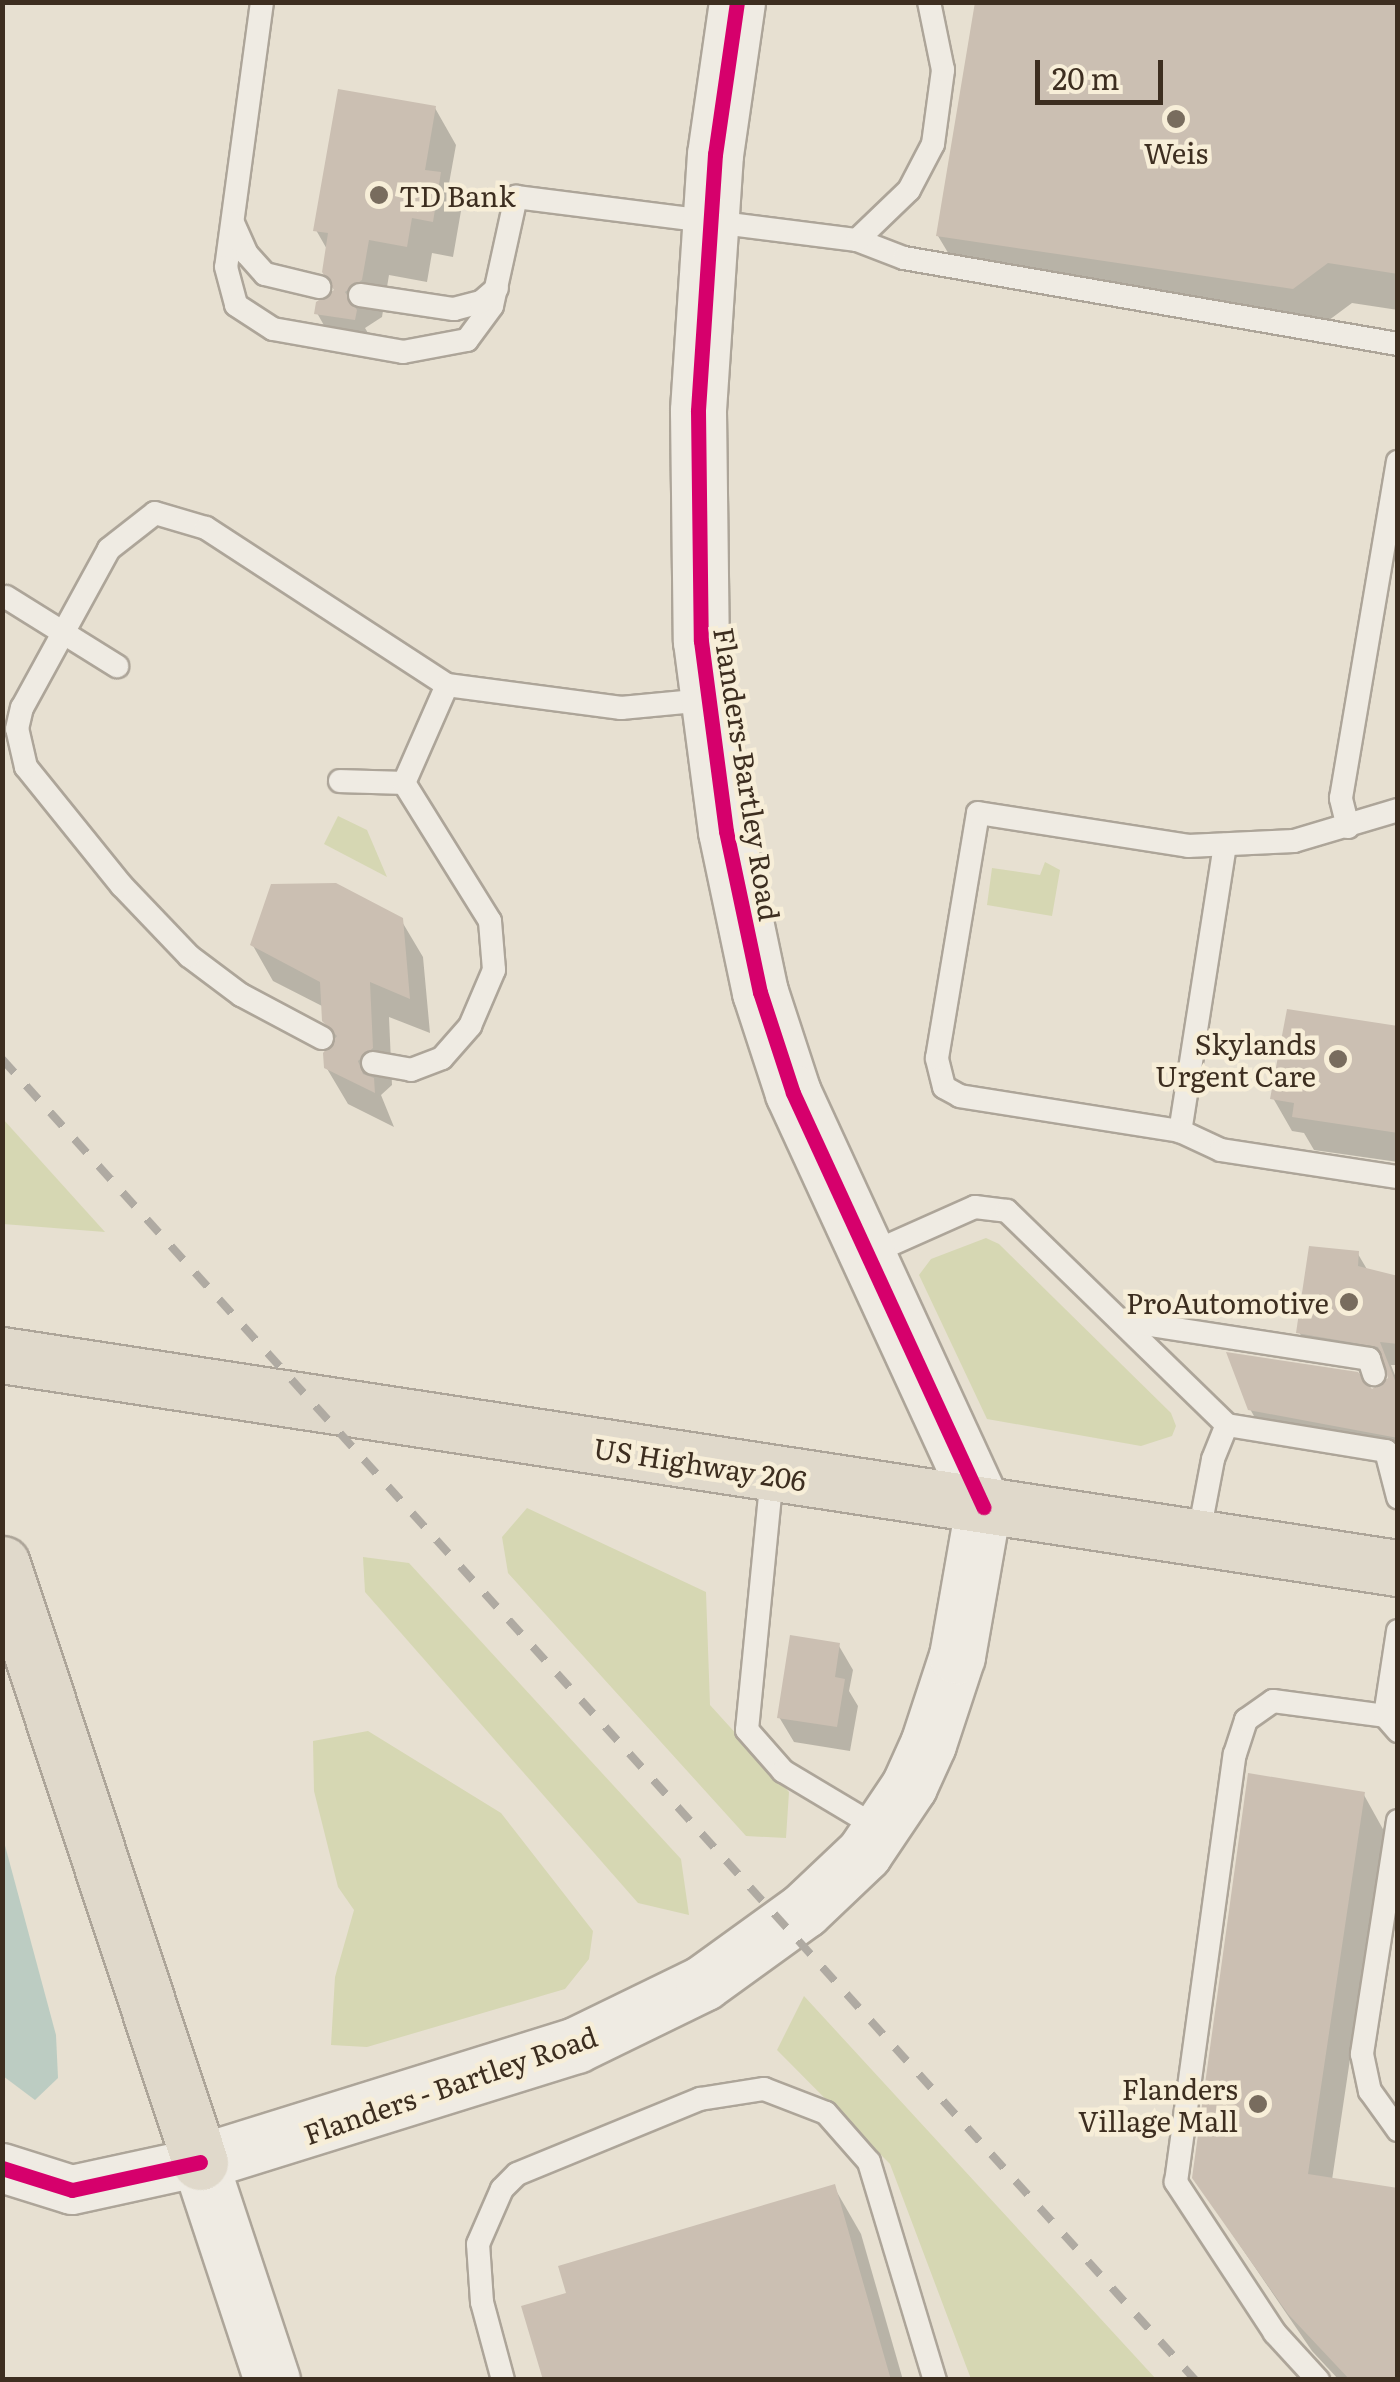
<!DOCTYPE html>
<style>
body{margin:0}
#map{position:relative;width:1400px;height:2382px;overflow:hidden;background:#e7e0d1;font-family:Literata,serif}
div>[style]{position:absolute}
.green>*{inset:0;background:#d6d7b3}
.water>*{inset:0;background:#bcccc2}
.shadow>*{inset:0;background:#0003}
.building>*{inset:0;background:#cbbfb2}
.roads{filter:drop-shadow(2px 0 #ada599) drop-shadow(-2px 0 #ada599) drop-shadow(0 2px #ada599) drop-shadow(0 -2px #ada599)}
.service>*{height:22px;margin:-11px;padding:0 11px;transform-origin:11px;border-radius:11px;background:#efebe3}
.minor>*{height:48px;margin:-24px;padding:0 24px;transform-origin:24px;border-radius:24px;background:#efebe3}
.tertiary>*{height:55px;margin:-27.5px;padding:0 27.5px;transform-origin:27.5px;border-radius:27.5px;background:#efebe3}
.secondary>*{height:55px;margin:-27.5px;padding:0 27.5px;transform-origin:27.5px;border-radius:27.5px;background:#efebe3}
.trunk>*{height:55px;margin:-27.5px;padding:0 27.5px;transform-origin:27.5px;border-radius:27.5px;background:#e0d9cb}
.rail>*{height:8px;margin-top:-4px;transform-origin:0;background:repeating-linear-gradient(90deg,#afaaa2 0 18px,transparent 0 36px)}
.cycleway>*{height:15px;margin:-7.5px;padding:0 7.5px;transform-origin:7.5px;border-radius:7.5px;background:#d6006c}
.dots>*{width:28px;height:28px;translate:-50% -50%;box-sizing:border-box;border:5px solid #f7eed8;border-radius:50%}
span{translate:-50% -50%;white-space:nowrap;text-align:center;line-height:1.15;-webkit-text-stroke:9px #f7eed8;paint-order:stroke}
.poi-label{font-size:28px;color:#3d2e20}
.left{translate:0 -50%;text-align:left}
.right{translate:-100% -50%;text-align:right}
.street-label{font-size:28px;color:#3d2e20}
.frame{position:absolute;inset:0;border:5px solid #3d2e20;pointer-events:none}
.scale{position:absolute;left:1035px;top:60px;width:128px;height:45px;box-sizing:border-box;border:5px solid #3d2e20;border-top:0;padding-left:12px;font-size:30px;line-height:35px;white-space:nowrap;color:#3d2e20;-webkit-text-stroke:8px #f7eed8;paint-order:stroke}
</style>
<div id="map">
<div class="green">
<i style="clip-path:polygon(338px 816px,367px 830px,387px 877px,324px 844px)"></i>
<i style="clip-path:polygon(1045px 862px,1060px 870px,1052px 916px,987px 905px,992px 868px,1040px 875px)"></i>
<i style="clip-path:polygon(2px 1119px,3px 1119px,105px 1232px,3px 1224px)"></i>
<i style="clip-path:polygon(986px 1238px,999px 1244px,1171px 1413px,1176px 1426px,1172px 1436px,1141px 1446px,987px 1419px,919px 1275px,931px 1259px)"></i>
<i style="clip-path:polygon(527px 1508px,706px 1592px,710px 1705px,789px 1792px,786px 1838px,746px 1836px,508px 1573px,502px 1537px)"></i>
<i style="clip-path:polygon(363px 1557px,409px 1563px,681px 1859px,689px 1915px,638px 1903px,365px 1592px)"></i>
<i style="clip-path:polygon(368px 1731px,501px 1813px,593px 1931px,589px 1959px,565px 1989px,367px 2047px,331px 2045px,335px 1977px,354px 1910px,338px 1887px,314px 1791px,313px 1741px)"></i>
<i style="clip-path:polygon(804px 1996px,1156px 2379px,971px 2379px,890px 2164px,777px 2050px)"></i>
</div>
<div class="water">
<i style="clip-path:polygon(3px 1838px,56px 2035px,58px 2078px,35px 2100px,3px 2076px)"></i>
</div>
<div class="shadow">
<i style="clip-path:polygon(1398px 2px,1398px 310px,1352px 303px,1317px 329px,962px 276px,938px 236px)"></i>
<i style="clip-path:polygon(435px 108px,456px 145px,448px 189px,461px 211px,453px 257px,432px 253px,427px 282px,389px 275px,382px 317px,365px 328px,377px 348px,338px 350px,317px 313px,336px 291px,328px 251px,316px 230px)"></i>
<i style="clip-path:polygon(401px 920px,423px 957px,430px 1033px,389px 1017px,392px 1085px,381px 1095px,394px 1127px,348px 1104px,326px 1067px,336px 1041px,324px 1007px,273px 981px,252px 944px)"></i>
<i style="clip-path:polygon(1398px 1029px,1398px 1162px,1314px 1150px,1304px 1133px,1292px 1131px,1273px 1098px)"></i>
<i style="clip-path:polygon(1358px 1254px,1368px 1271px,1398px 1278px,1398px 1365px,1391px 1365px,1398px 1383px,1398px 1458px,1264px 1434px,1250px 1409px,1372px 1392px,1391px 1379px,1388px 1369px,1313px 1356px,1299px 1332px)"></i>
<i style="clip-path:polygon(839px 1646px,853px 1670px,849px 1691px,858px 1706px,850px 1751px,794px 1742px,779px 1717px)"></i>
<i style="clip-path:polygon(1364px 1795px,1384px 1831px,1332px 2180px,1398px 2380px,1339px 2380px,1312px 2351px,1194px 2178px)"></i>
<i style="clip-path:polygon(834px 2187px,861px 2234px,903px 2380px,546px 2380px,569px 2295px)"></i>
</div>
<div class="building">
<i style="clip-path:polygon(975px 2px,1398px 2px,1398px 274px,1328px 263px,1293px 289px,936px 236px)"></i>
<i style="clip-path:polygon(338px 89px,436px 106px,425px 170px,441px 172px,433px 222px,412px 218px,407px 247px,369px 240px,362px 280px,345px 292px,357px 310px,355px 320px,314px 314px,316px 302px,334px 290px,322px 272px,328px 233px,313px 231px)"></i>
<i style="clip-path:polygon(336px 883px,403px 918px,410px 999px,370px 982px,373px 1048px,358px 1061px,363px 1074px,374px 1078px,375px 1093px,324px 1068px,323px 1053px,337px 1036px,322px 1021px,320px 982px,250px 945px,271px 884px)"></i>
<i style="clip-path:polygon(1287px 1009px,1398px 1026px,1398px 1133px,1292px 1117px,1294px 1103px,1270px 1099px)"></i>
<i style="clip-path:polygon(1309px 1246px,1359px 1251px,1358px 1266px,1398px 1276px,1398px 1344px,1380px 1342px,1398px 1388px,1398px 1438px,1248px 1410px,1226px 1352px,1358px 1372px,1372px 1389px,1388px 1378px,1378px 1347px,1296px 1333px)"></i>
<i style="clip-path:polygon(790px 1635px,840px 1643px,835px 1677px,845px 1679px,837px 1727px,777px 1718px)"></i>
<i style="clip-path:polygon(1248px 1773px,1365px 1792px,1308px 2174px,1398px 2188px,1398px 2380px,1350px 2380px,1288px 2314px,1192px 2178px)"></i>
<i style="clip-path:polygon(835px 2184px,891px 2380px,543px 2380px,521px 2306px,566px 2293px,558px 2266px)"></i>
</div>
<div class="roads">
<div class="service">
<i style="left:262px;top:2px;width:267px;rotate:97.7deg"></i>
<i style="left:226px;top:267px;width:39px;rotate:75deg"></i>
<i style="left:236px;top:305px;width:44px;rotate:33deg"></i>
<i style="left:273px;top:329px;width:132px;rotate:10deg"></i>
<i style="left:403px;top:352px;width:65px;rotate:-10.6deg"></i>
<i style="left:467px;top:340px;width:42px;rotate:-53.7deg"></i>
<i style="left:492px;top:306px;width:112px;rotate:-77.6deg"></i>
<i style="left:516px;top:197px;width:344px;rotate:7.2deg"></i>
<i style="left:857px;top:240px;width:50px;rotate:21deg"></i>
<i style="left:904px;top:258px;width:501px;rotate:9.88deg"></i>
<i style="left:233px;top:223px;width:34px;rotate:66deg"></i>
<i style="left:247px;top:254px;width:27px;rotate:48deg"></i>
<i style="left:265px;top:274px;width:56px;rotate:13.5deg"></i>
<i style="left:857px;top:240px;width:72px;rotate:-43.9deg"></i>
<i style="left:909px;top:190px;width:52px;rotate:-62.4deg"></i>
<i style="left:933px;top:144px;width:75px;rotate:-82.3deg"></i>
<i style="left:943px;top:70px;width:69px;rotate:-101.6deg"></i>
<i style="left:360px;top:295px;width:95px;rotate:8.5deg"></i>
<i style="left:454px;top:309px;width:28px;rotate:-15deg"></i>
<i style="left:481px;top:302px;width:21px;rotate:-41deg"></i>
<i style="left:6px;top:597px;width:131px;rotate:31.9deg"></i>
<i style="left:340px;top:781px;width:64px;rotate:1.8deg"></i>
<i style="left:1348px;top:827px;width:30px;rotate:-104deg"></i>
<i style="left:1341px;top:798px;width:341px;rotate:-80.4deg"></i>
<i style="left:1225px;top:845px;width:290px;rotate:98.9deg"></i>
<i style="left:1180px;top:1131px;width:223px;rotate:-171deg"></i>
<i style="left:960px;top:1096px;width:18px;rotate:-151deg"></i>
<i style="left:944px;top:1087px;width:30px;rotate:-104deg"></i>
<i style="left:937px;top:1058px;width:248px;rotate:-80.5deg"></i>
<i style="left:978px;top:813px;width:213px;rotate:8.9deg"></i>
<i style="left:1188px;top:846px;width:106px;rotate:-2.7deg"></i>
<i style="left:1294px;top:841px;width:109px;rotate:-16.6deg"></i>
<i style="left:322px;top:1038px;width:92px;rotate:-152deg"></i>
<i style="left:241px;top:995px;width:65px;rotate:-143.1deg"></i>
<i style="left:189px;top:956px;width:97px;rotate:-133.7deg"></i>
<i style="left:122px;top:886px;width:153px;rotate:-128.9deg"></i>
<i style="left:26px;top:767px;width:39px;rotate:-103deg"></i>
<i style="left:17px;top:729px;width:22px;rotate:-77deg"></i>
<i style="left:22px;top:708px;width:181px;rotate:-61.3deg"></i>
<i style="left:109px;top:549px;width:58px;rotate:-38deg"></i>
<i style="left:155px;top:513px;width:53px;rotate:16.4deg"></i>
<i style="left:206px;top:528px;width:288px;rotate:33.1deg"></i>
<i style="left:447px;top:685px;width:176px;rotate:7.5deg"></i>
<i style="left:621px;top:708px;width:85px;rotate:-5.4deg"></i>
<i style="left:373px;top:1063px;width:39px;rotate:10deg"></i>
<i style="left:411px;top:1070px;width:33px;rotate:-21deg"></i>
<i style="left:442px;top:1058px;width:43px;rotate:-48.8deg"></i>
<i style="left:470px;top:1026px;width:61px;rotate:-66.8deg"></i>
<i style="left:494px;top:970px;width:49px;rotate:-94.7deg"></i>
<i style="left:490px;top:921px;width:163px;rotate:-121.9deg"></i>
<i style="left:404px;top:783px;width:107px;rotate:-66.3deg"></i>
<i style="left:1180px;top:1131px;width:45px;rotate:24.9deg"></i>
<i style="left:1221px;top:1150px;width:179px;rotate:8.7deg"></i>
<i style="left:867px;top:1255px;width:118px;rotate:-24deg"></i>
<i style="left:975px;top:1207px;width:32px;rotate:7deg"></i>
<i style="left:1007px;top:1211px;width:307px;rotate:44.2deg"></i>
<i style="left:1124px;top:1321px;width:248px;rotate:8.8deg"></i>
<i style="left:1369px;top:1359px;width:16px;rotate:72deg"></i>
<i style="left:772px;top:1475px;width:256px;rotate:95.6deg"></i>
<i style="left:747px;top:1730px;width:55px;rotate:48.7deg"></i>
<i style="left:783px;top:1771px;width:113px;rotate:30.9deg"></i>
<i style="left:1198px;top:1538px;width:80px;rotate:-79.2deg"></i>
<i style="left:1213px;top:1459px;width:37px;rotate:-68deg"></i>
<i style="left:1227px;top:1425px;width:161px;rotate:9.3deg"></i>
<i style="left:1386px;top:1451px;width:48px;rotate:75.4deg"></i>
<i style="left:1385px;top:1716px;width:86px;rotate:-81.3deg"></i>
<i style="left:1398px;top:1821px;width:236px;rotate:98.8deg"></i>
<i style="left:1362px;top:2054px;width:38px;rotate:78deg"></i>
<i style="left:1370px;top:2091px;width:48px;rotate:54.3deg"></i>
<i style="left:503px;top:2380px;width:81px;rotate:-105.1deg"></i>
<i style="left:482px;top:2302px;width:58px;rotate:-93.9deg"></i>
<i style="left:478px;top:2244px;width:60px;rotate:-66.4deg"></i>
<i style="left:502px;top:2189px;width:21px;rotate:-45deg"></i>
<i style="left:517px;top:2174px;width:198px;rotate:-22.3deg"></i>
<i style="left:700px;top:2099px;width:65px;rotate:-8.9deg"></i>
<i style="left:764px;top:2089px;width:66px;rotate:21.2deg"></i>
<i style="left:826px;top:2113px;width:65px;rotate:48.7deg"></i>
<i style="left:869px;top:2162px;width:228px;rotate:73.2deg"></i>
<i style="left:1318px;top:2380px;width:64px;rotate:-132.5deg"></i>
<i style="left:1275px;top:2333px;width:181px;rotate:-123.3deg"></i>
<i style="left:1176px;top:2182px;width:432px;rotate:-82.2deg"></i>
<i style="left:1235px;top:1754px;width:36px;rotate:-72deg"></i>
<i style="left:1246px;top:1720px;width:33px;rotate:-35deg"></i>
<i style="left:1273px;top:1701px;width:113px;rotate:7.6deg"></i>
<i style="left:1385px;top:1716px;width:20px;rotate:49deg"></i>
</div>
<div class="minor">
<i style="left:2px;top:2168px;width:73px;rotate:17.4deg"></i>
<i style="left:72px;top:2190px;width:131px;rotate:-12.3deg"></i>
</div>
<div class="tertiary">
<i style="left:737px;top:2px;width:154px;rotate:98.2deg"></i>
<i style="left:715px;top:154px;width:258px;rotate:93.8deg"></i>
<i style="left:698px;top:411px;width:230px;rotate:89.3deg"></i>
<i style="left:701px;top:641px;width:192px;rotate:82.5deg"></i>
<i style="left:726px;top:831px;width:165px;rotate:78.1deg"></i>
<i style="left:760px;top:992px;width:106px;rotate:71.9deg"></i>
<i style="left:793px;top:1093px;width:456px;rotate:65.3deg"></i>
</div>
<div class="secondary">
<i style="left:272px;top:2380px;width:230px;rotate:-108.3deg"></i>
<i style="left:200px;top:2162px;width:394px;rotate:-17.3deg"></i>
<i style="left:576px;top:2045px;width:141px;rotate:-26deg"></i>
<i style="left:703px;top:1983px;width:125px;rotate:-35.9deg"></i>
<i style="left:804px;top:1910px;width:83px;rotate:-43.5deg"></i>
<i style="left:864px;top:1853px;width:81px;rotate:-56.1deg"></i>
<i style="left:909px;top:1786px;width:46px;rotate:-65.7deg"></i>
<i style="left:928px;top:1744px;width:93px;rotate:-71.8deg"></i>
<i style="left:957px;top:1656px;width:151px;rotate:-80.1deg"></i>
</div>
<div class="trunk">
<i style="left:2px;top:1355px;width:1412px;rotate:8.68deg"></i>
<i style="left:2px;top:1564px;width:630px;rotate:71.68deg"></i>
</div>
</div>
<div class="rail">
<i style="left:2px;top:1059px;width:1780px;rotate:47.91deg"></i>
</div>
<div class="cycleway">
<i style="left:737px;top:2px;width:154px;rotate:98.2deg"></i>
<i style="left:715px;top:154px;width:258px;rotate:93.8deg"></i>
<i style="left:698px;top:411px;width:230px;rotate:89.3deg"></i>
<i style="left:701px;top:641px;width:192px;rotate:82.5deg"></i>
<i style="left:726px;top:831px;width:165px;rotate:78.1deg"></i>
<i style="left:760px;top:992px;width:106px;rotate:71.9deg"></i>
<i style="left:793px;top:1093px;width:456px;rotate:65.3deg"></i>
<i style="left:2px;top:2168px;width:73px;rotate:17.4deg"></i>
<i style="left:72px;top:2190px;width:131px;rotate:-12.3deg"></i>
</div>
<div class="dots">
<i style="left:1176px;top:119px;background:#786c5e"></i>
<i style="left:379px;top:195px;background:#786c5e"></i>
<i style="left:1338px;top:1059px;background:#786c5e"></i>
<i style="left:1349px;top:1302px;background:#786c5e"></i>
<i style="left:1258px;top:2104px;background:#786c5e"></i>
</div>
<div class="poi-label">
<span style="left:1176px;top:152px">Weis</span>
<span class="left" style="left:399px;top:195px">TD Bank</span>
<span class="right" style="left:1316px;top:1059px">Skylands<br>Urgent Care</span>
<span class="right" style="left:1329px;top:1302px">ProAutomotive</span>
<span class="right" style="left:1238px;top:2104px">Flanders<br>Village Mall</span>
</div>
<div class="street-label">
<span style="left:748px;top:774px;rotate:81deg">Flanders-Bartley Road</span>
<span style="left:700px;top:1463px;rotate:9deg">US Highway 206</span>
<span style="left:450px;top:2084px;rotate:-19deg">Flanders - Bartley Road</span>
</div>
<div class="frame"></div>
<div class="scale">20 m</div>
</div>
